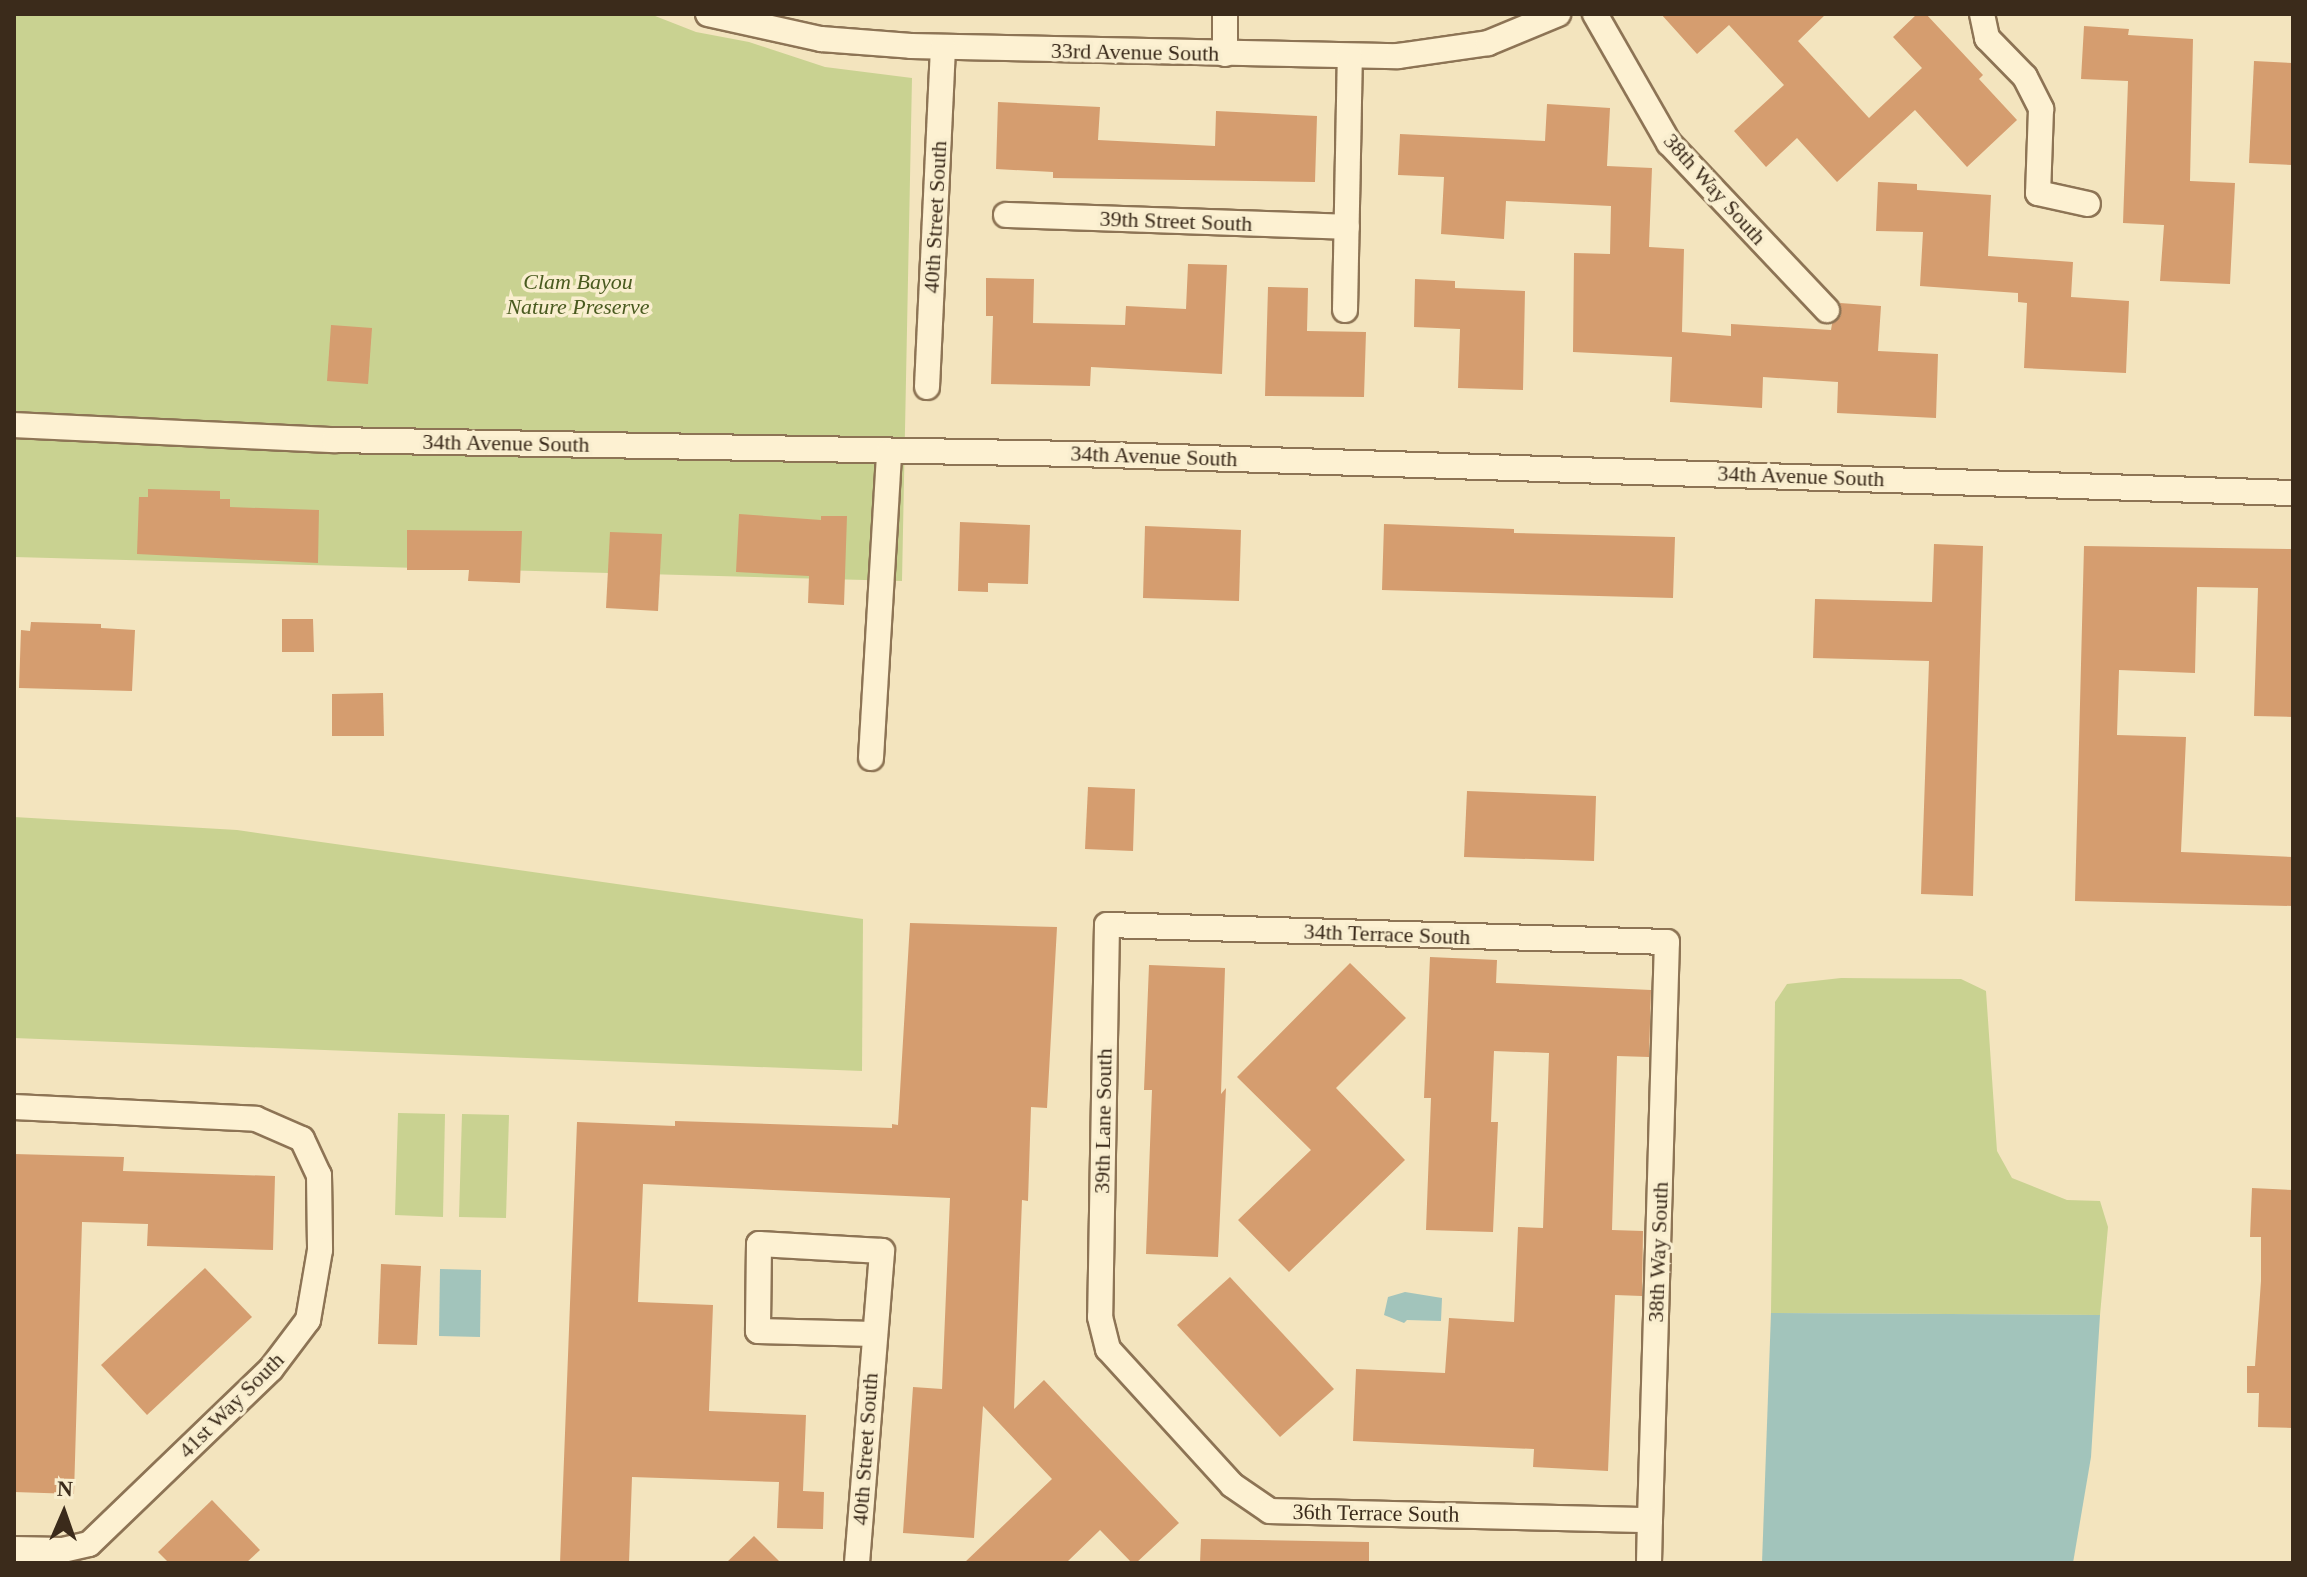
<!DOCTYPE html>
<style>
body{margin:0}
#map{position:relative;width:2307px;height:1577px;overflow:hidden;background:#f3e4be;font-family:"Times New Roman",serif}
div>[style]{position:absolute}
.green>*{inset:0;background:#c9d291}
.water>*{inset:0;background:#a2c4bb}
.building>*{inset:0;background:#d59d6f}
.roads{filter:drop-shadow(2px 0 #8d7455) drop-shadow(-2px 0 #8d7455) drop-shadow(0 2px #8d7455) drop-shadow(0 -2px #8d7455)}
.street>*{height:24px;margin:-12px;padding:0 12px;transform-origin:12px;border-radius:12px;background:#fdf1d2}
span{translate:-50% -50%;white-space:nowrap;text-align:center;line-height:1.15;-webkit-text-stroke:7px #f9eecf;paint-order:stroke}
.street-label{font-size:22px;color:#3b2b1b}
.park-label{font-size:22px;color:#495a1f;font-style:italic}
.frame{position:absolute;inset:0;border:16px solid #3b2b1b;pointer-events:none}
.north{position:absolute;left:24px;top:1473px;width:80px;height:80px;-webkit-text-stroke:6px #f9eecf;paint-order:stroke;rotate:2deg;font-size:22px;font-weight:700;line-height:32px;text-align:center;color:#3b2b1b}
.north::after{content:'';display:block;margin:auto;width:28px;height:36px;background:#3b2b1b;clip-path:polygon(50% 0,100% 100%,50% 72%,0 100%)}
</style>
<div id="map">
<div class="green">
<i style="clip-path:polygon(14px 14px,650px 14px,696px 32px,749px 42px,825px 67px,912px 78px,902px 581px,14px 557px)"></i>
<i style="clip-path:polygon(14px 817px,237px 830px,863px 919px,862px 1071px,14px 1038px)"></i>
<i style="clip-path:polygon(1841px 978px,1961px 979px,1986px 991px,1997px 1151px,2012px 1178px,2067px 1200px,2100px 1201px,2108px 1227px,2100px 1315px,1771px 1313px,1775px 1002px,1787px 984px)"></i>
<i style="clip-path:polygon(398px 1113px,445px 1114px,443px 1217px,395px 1215px)"></i>
<i style="clip-path:polygon(462px 1114px,509px 1115px,506px 1218px,459px 1217px)"></i>
</div>
<div class="water">
<i style="clip-path:polygon(440px 1269px,481px 1270px,480px 1337px,439px 1336px)"></i>
<i style="clip-path:polygon(1405px 1292px,1442px 1298px,1441px 1321px,1407px 1320px,1404px 1323px,1384px 1315px,1388px 1297px)"></i>
<i style="clip-path:polygon(1771px 1313px,2100px 1315px,2091px 1457px,2073px 1563px,1762px 1563px)"></i>
</div>
<div class="building">
<i style="clip-path:polygon(1661px 14px,1826px 14px,1798px 41px,1869px 118px,1922px 68px,1893px 37px,1917px 14px,1926px 14px,1983px 75px,1979px 79px,2017px 120px,1967px 167px,1915px 110px,1837px 182px,1797px 138px,1766px 167px,1734px 131px,1784px 85px,1729px 25px,1697px 54px)"></i>
<i style="clip-path:polygon(2084px 26px,2129px 29px,2128px 35px,2193px 39px,2190px 181px,2235px 183px,2230px 284px,2160px 281px,2164px 225px,2123px 223px,2128px 81px,2081px 79px)"></i>
<i style="clip-path:polygon(2254px 61px,2293px 63px,2293px 165px,2249px 163px)"></i>
<i style="clip-path:polygon(998px 102px,1100px 107px,1098px 140px,1215px 146px,1216px 111px,1317px 116px,1315px 182px,1053px 178px,1053px 172px,996px 169px)"></i>
<i style="clip-path:polygon(1547px 104px,1610px 108px,1607px 166px,1652px 168px,1649px 247px,1684px 249px,1682px 332px,1731px 336px,1731px 324px,1831px 330px,1832px 324px,1841px 315px,1840px 303px,1881px 306px,1878px 351px,1938px 354px,1936px 418px,1837px 413px,1838px 382px,1763px 377px,1762px 408px,1670px 402px,1672px 357px,1573px 352px,1574px 253px,1610px 254px,1611px 206px,1506px 201px,1504px 239px,1441px 234px,1444px 177px,1398px 175px,1400px 134px,1545px 141px)"></i>
<i style="clip-path:polygon(1878px 182px,1917px 184px,1917px 190px,1991px 195px,1988px 256px,2073px 262px,2071px 297px,2129px 301px,2126px 373px,2024px 368px,2027px 303px,2018px 302px,2018px 293px,1920px 286px,1923px 232px,1876px 231px)"></i>
<i style="clip-path:polygon(1188px 264px,1227px 265px,1222px 374px,1091px 367px,1090px 386px,991px 384px,993px 316px,986px 316px,986px 278px,1034px 279px,1033px 323px,1125px 325px,1126px 306px,1186px 309px)"></i>
<i style="clip-path:polygon(1415px 279px,1455px 281px,1455px 288px,1525px 291px,1523px 390px,1458px 388px,1460px 329px,1414px 327px)"></i>
<i style="clip-path:polygon(1268px 287px,1308px 288px,1307px 331px,1366px 332px,1364px 397px,1265px 396px)"></i>
<i style="clip-path:polygon(331px 325px,372px 328px,368px 384px,327px 381px)"></i>
<i style="clip-path:polygon(148px 489px,220px 491px,220px 499px,230px 499px,230px 507px,319px 510px,318px 563px,137px 554px,139px 497px,148px 497px)"></i>
<i style="clip-path:polygon(739px 514px,821px 520px,821px 516px,847px 516px,844px 605px,808px 603px,809px 576px,736px 572px)"></i>
<i style="clip-path:polygon(960px 522px,1030px 525px,1028px 584px,988px 583px,988px 592px,958px 591px)"></i>
<i style="clip-path:polygon(1384px 524px,1514px 529px,1514px 533px,1675px 537px,1673px 598px,1382px 590px)"></i>
<i style="clip-path:polygon(1145px 526px,1241px 530px,1239px 601px,1143px 598px)"></i>
<i style="clip-path:polygon(407px 530px,522px 531px,520px 583px,468px 581px,469px 570px,407px 570px)"></i>
<i style="clip-path:polygon(610px 532px,662px 534px,658px 611px,606px 608px)"></i>
<i style="clip-path:polygon(1934px 544px,1983px 546px,1973px 896px,1921px 894px,1929px 661px,1813px 658px,1815px 599px,1932px 602px)"></i>
<i style="clip-path:polygon(2084px 546px,2293px 549px,2293px 717px,2254px 716px,2258px 588px,2197px 587px,2195px 673px,2119px 670px,2117px 735px,2186px 737px,2181px 852px,2293px 857px,2293px 906px,2075px 901px)"></i>
<i style="clip-path:polygon(282px 619px,313px 619px,314px 652px,282px 652px)"></i>
<i style="clip-path:polygon(31px 622px,101px 624px,101px 628px,135px 630px,132px 691px,19px 688px,21px 630px,30px 631px)"></i>
<i style="clip-path:polygon(383px 693px,384px 736px,332px 736px,332px 694px)"></i>
<i style="clip-path:polygon(1088px 787px,1135px 789px,1133px 851px,1085px 849px)"></i>
<i style="clip-path:polygon(1467px 791px,1596px 796px,1594px 861px,1464px 857px)"></i>
<i style="clip-path:polygon(910px 923px,1057px 927px,1047px 1108px,1031px 1107px,1028px 1201px,1022px 1200px,1014px 1409px,1044px 1380px,1179px 1523px,1136px 1563px,1132px 1563px,1100px 1530px,1066px 1563px,964px 1563px,1052px 1479px,983px 1406px,974px 1538px,903px 1533px,913px 1387px,942px 1389px,950px 1198px,643px 1184px,638px 1302px,713px 1305px,709px 1411px,806px 1415px,803px 1491px,824px 1492px,823px 1529px,777px 1528px,779px 1482px,632px 1477px,629px 1563px,560px 1563px,577px 1122px,675px 1126px,675px 1121px,892px 1128px,892px 1124px,898px 1125px)"></i>
<i style="clip-path:polygon(1430px 957px,1497px 960px,1496px 983px,1651px 990px,1649px 1057px,1617px 1056px,1612px 1230px,1643px 1231px,1642px 1296px,1615px 1295px,1608px 1471px,1533px 1467px,1534px 1449px,1353px 1441px,1356px 1369px,1445px 1373px,1449px 1318px,1514px 1322px,1518px 1227px,1543px 1228px,1549px 1053px,1494px 1051px,1491px 1122px,1498px 1122px,1493px 1232px,1426px 1230px,1431px 1098px,1424px 1098px)"></i>
<i style="clip-path:polygon(1350px 963px,1406px 1018px,1336px 1088px,1405px 1160px,1289px 1272px,1238px 1220px,1311px 1150px,1237px 1077px)"></i>
<i style="clip-path:polygon(1149px 965px,1225px 968px,1221px 1094px,1226px 1088px,1218px 1257px,1146px 1254px,1152px 1090px,1144px 1090px)"></i>
<i style="clip-path:polygon(14px 1154px,124px 1157px,123px 1171px,275px 1176px,273px 1250px,147px 1246px,148px 1224px,82px 1222px,74px 1494px,14px 1492px)"></i>
<i style="clip-path:polygon(2252px 1188px,2293px 1190px,2293px 1428px,2258px 1427px,2259px 1393px,2247px 1393px,2247px 1366px,2255px 1366px,2261px 1281px,2261px 1237px,2250px 1237px)"></i>
<i style="clip-path:polygon(381px 1264px,421px 1266px,417px 1345px,378px 1344px)"></i>
<i style="clip-path:polygon(205px 1268px,252px 1317px,147px 1415px,101px 1365px)"></i>
<i style="clip-path:polygon(1230px 1277px,1334px 1389px,1280px 1437px,1177px 1325px)"></i>
<i style="clip-path:polygon(212px 1500px,260px 1550px,246px 1563px,169px 1563px,158px 1552px)"></i>
<i style="clip-path:polygon(754px 1536px,781px 1563px,726px 1563px)"></i>
<i style="clip-path:polygon(1201px 1539px,1369px 1542px,1369px 1563px,1200px 1563px)"></i>
</div>
<div class="roads">
<div class="street">
<i style="left:708px;top:14px;width:116px;rotate:12.5deg"></i>
<i style="left:821px;top:39px;width:90px;rotate:4.4deg"></i>
<i style="left:911px;top:46px;width:487px;rotate:1.2deg"></i>
<i style="left:1398px;top:56px;width:91px;rotate:-8.2deg"></i>
<i style="left:1488px;top:43px;width:76px;rotate:-22.5deg"></i>
<i style="left:1595px;top:14px;width:149px;rotate:60.2deg"></i>
<i style="left:1669px;top:143px;width:230px;rotate:46.6deg"></i>
<i style="left:1982px;top:14px;width:25px;rotate:78deg"></i>
<i style="left:1987px;top:38px;width:54px;rotate:45.7deg"></i>
<i style="left:2025px;top:77px;width:36px;rotate:63deg"></i>
<i style="left:2041px;top:109px;width:84px;rotate:92deg"></i>
<i style="left:2038px;top:193px;width:51px;rotate:12.4deg"></i>
<i style="left:1225px;top:54px;width:40px;rotate:-90deg"></i>
<i style="left:1006px;top:215px;width:341px;rotate:2deg"></i>
<i style="left:1345px;top:310px;width:254px;rotate:-88.9deg"></i>
<i style="left:927px;top:387px;width:340px;rotate:-87.3deg"></i>
<i style="left:14px;top:425px;width:320px;rotate:2.7deg"></i>
<i style="left:334px;top:440px;width:744px;rotate:1.08deg"></i>
<i style="left:1078px;top:454px;width:1216px;rotate:1.84deg"></i>
<i style="left:871px;top:758px;width:307px;rotate:-86.6deg"></i>
<i style="left:14px;top:1107px;width:242px;rotate:2.8deg"></i>
<i style="left:256px;top:1119px;width:50px;rotate:23.5deg"></i>
<i style="left:302px;top:1139px;width:40px;rotate:65deg"></i>
<i style="left:319px;top:1175px;width:75px;rotate:89.2deg"></i>
<i style="left:320px;top:1250px;width:71px;rotate:99.7deg"></i>
<i style="left:308px;top:1320px;width:61px;rotate:127.1deg"></i>
<i style="left:271px;top:1369px;width:252px;rotate:136.1deg"></i>
<i style="left:89px;top:1544px;width:28px;rotate:167deg"></i>
<i style="left:62px;top:1550px;width:48px;rotate:-178.8deg"></i>
<i style="left:857px;top:1563px;width:313px;rotate:-85.4deg"></i>
<i style="left:882px;top:1251px;width:123px;rotate:-176.7deg"></i>
<i style="left:759px;top:1244px;width:87px;rotate:90.7deg"></i>
<i style="left:758px;top:1331px;width:116px;rotate:1.5deg"></i>
<i style="left:1649px;top:1563px;width:43px;rotate:-88.7deg"></i>
<i style="left:1650px;top:1520px;width:578px;rotate:-88.32deg"></i>
<i style="left:1667px;top:942px;width:560px;rotate:-178.26deg"></i>
<i style="left:1107px;top:925px;width:392px;rotate:91deg"></i>
<i style="left:1100px;top:1317px;width:33px;rotate:76deg"></i>
<i style="left:1108px;top:1349px;width:184px;rotate:47.6deg"></i>
<i style="left:1232px;top:1485px;width:46px;rotate:34.4deg"></i>
<i style="left:1270px;top:1511px;width:380px;rotate:1.4deg"></i>
</div>
</div>
<div class="street-label">
<span style="left:1135px;top:52px;rotate:1deg">33rd Avenue South</span>
<span style="left:1715px;top:189px;rotate:48deg">38th Way South</span>
<span style="left:935px;top:217px;rotate:-87deg">40th Street South</span>
<span style="left:1176px;top:221px;rotate:2deg">39th Street South</span>
<span style="left:506px;top:443px;rotate:1deg">34th Avenue South</span>
<span style="left:1154px;top:456px;rotate:2deg">34th Avenue South</span>
<span style="left:1801px;top:476px;rotate:2deg">34th Avenue South</span>
<span style="left:1387px;top:934px;rotate:2deg">34th Terrace South</span>
<span style="left:1103px;top:1121px;rotate:-89deg">39th Lane South</span>
<span style="left:1658px;top:1252px;rotate:-88deg">38th Way South</span>
<span style="left:231px;top:1405px;rotate:-45deg">41st Way South</span>
<span style="left:865px;top:1449px;rotate:-86deg">40th Street South</span>
<span style="left:1376px;top:1513px;rotate:1deg">36th Terrace South</span>
</div>
<div class="park-label">
<span style="left:578px;top:294px">Clam Bayou<br>Nature Preserve</span>
</div>
<div class="frame"></div>
<div class="north">N</div>
</div>
